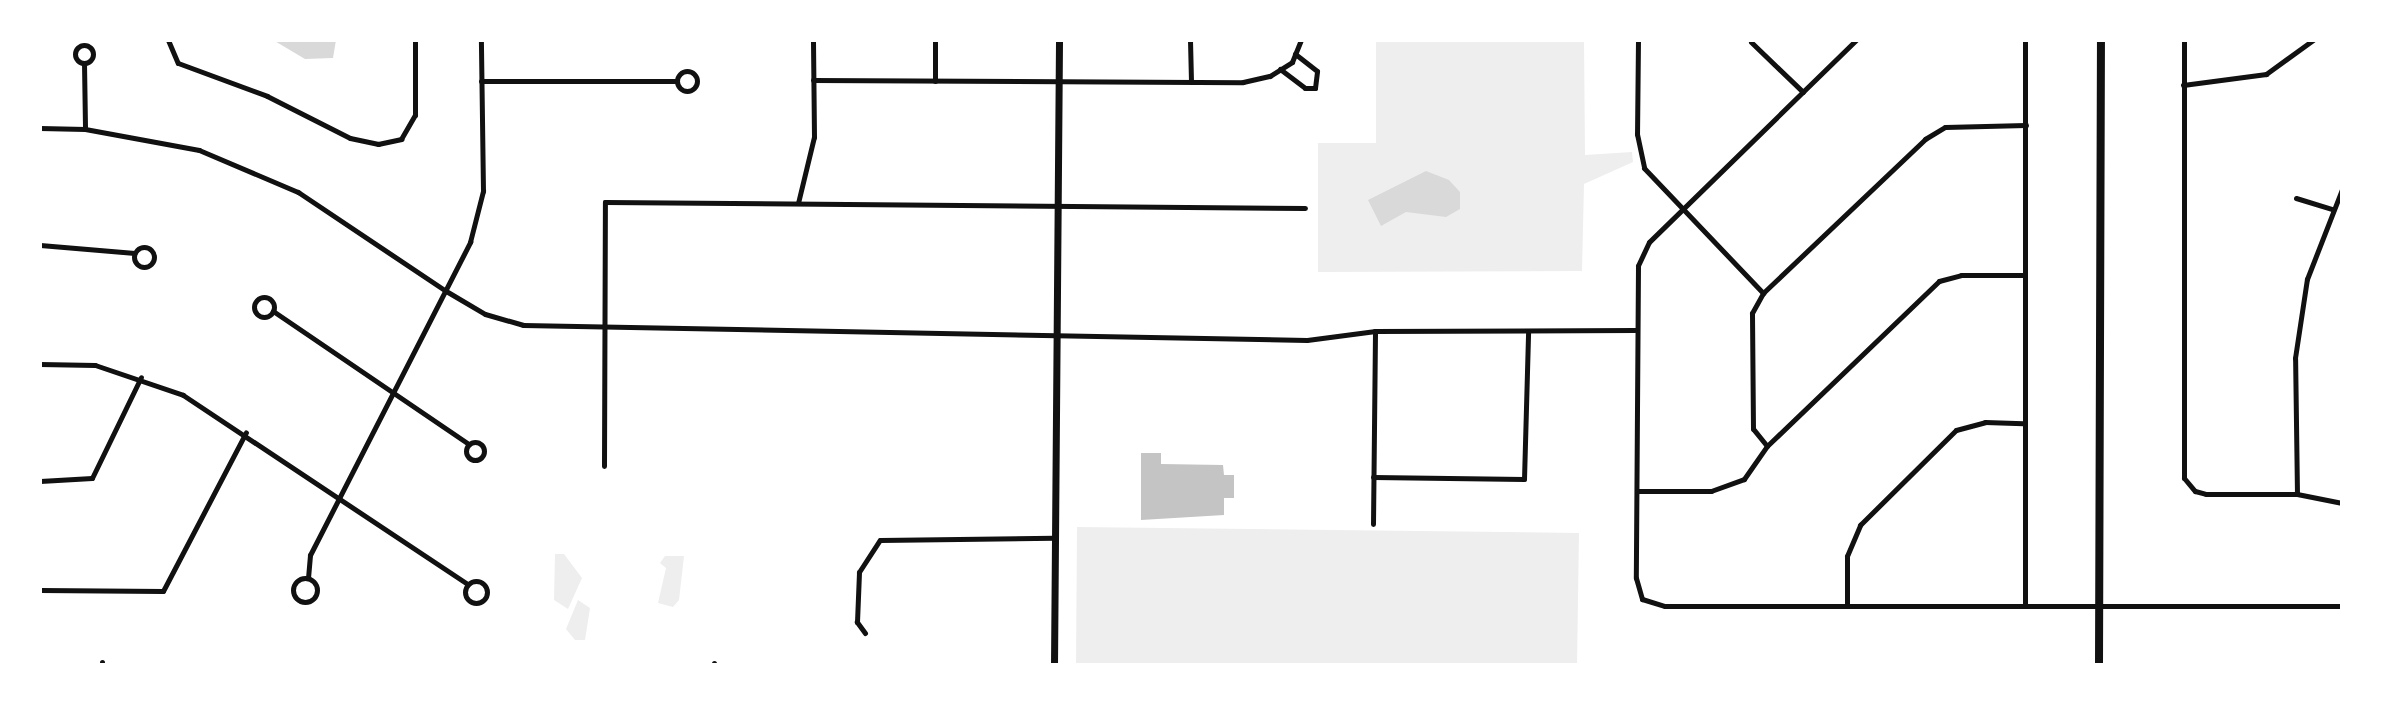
<!DOCTYPE html>
<style>
body{margin:0}
#map{position:relative;width:2382px;height:705px;overflow:hidden;background:#fff;font-family:Manrope,sans-serif}
div>[style]{position:absolute}
.green>*{inset:0;background:#eee}
.water>*{inset:0;background:#d9d9d9}
.building>*{inset:0;background:#c4c4c4}
.minor>*{height:5px;margin:-2.5px;padding:0 2.5px;transform-origin:2.5px;border-radius:2.5px;background:#111}
.minor>.ring{margin:-2.5px;padding:0;box-sizing:content-box;background:none;border:5px solid #111;border-radius:50%}
.secondary>*{height:7px;margin:-3.5px;padding:0 3.5px;transform-origin:3.5px;border-radius:3.5px;background:#111}
.primary>*{height:8px;margin:-4px;padding:0 4px;transform-origin:4px;border-radius:4px;background:#111}
span{translate:-50% -50%;white-space:nowrap;text-align:center;line-height:1.15;-webkit-text-stroke:8px #fff;paint-order:stroke}
.frame{position:absolute;inset:0;border:42px solid #fff;pointer-events:none}
</style>
<div id="map">
<div class="green">
<i style="clip-path:polygon(1376px 40px,1584px 40px,1585px 155px,1632px 152px,1633px 162px,1584px 184px,1582px 271px,1318px 272px,1318px 143px,1376px 143px)"></i>
<i style="clip-path:polygon(1077px 527px,1579px 533px,1577px 665px,1076px 665px)"></i>
<i style="clip-path:polygon(555px 554px,564px 554px,582px 578px,568px 609px,554px 600px)"></i>
<i style="clip-path:polygon(665px 556px,684px 556px,679px 600px,673px 607px,658px 603px,666px 568px,660px 563px)"></i>
<i style="clip-path:polygon(578px 600px,590px 608px,585px 640px,575px 640px,566px 629px)"></i>
</div>
<div class="water">
<i style="clip-path:polygon(273px 40px,336px 40px,333px 58px,305px 59px)"></i>
<i style="clip-path:polygon(1426px 171px,1449px 180px,1460px 192px,1460px 209px,1446px 217px,1406px 212px,1381px 226px,1368px 200px)"></i>
</div>
<div class="building">
<i style="clip-path:polygon(1141px 453px,1161px 453px,1161px 464px,1223px 465px,1224px 475px,1234px 475px,1234px 498px,1224px 498px,1224px 515px,1141px 520px)"></i>
</div>
<div class="minor">
<i style="left:168px;top:40px;width:25px;rotate:67deg"></i>
<i style="left:178px;top:63px;width:95px;rotate:20.3deg"></i>
<i style="left:267px;top:96px;width:93px;rotate:26.8deg"></i>
<i style="left:350px;top:138px;width:29px;rotate:12deg"></i>
<i style="left:378px;top:144px;width:24px;rotate:-12deg"></i>
<i style="left:401px;top:139px;width:28px;rotate:-60deg"></i>
<i style="left:415px;top:115px;width:75px;rotate:-90deg"></i>
<i style="left:935px;top:40px;width:41px;rotate:90deg"></i>
<i style="left:1190px;top:40px;width:42px;rotate:88.6deg"></i>
<i style="left:1638px;top:40px;width:94px;rotate:90.6deg"></i>
<i style="left:1637px;top:134px;width:35px;rotate:78deg"></i>
<i style="left:1644px;top:168px;width:173px;rotate:46.4deg"></i>
<i style="left:1856px;top:40px;width:289px;rotate:135.7deg"></i>
<i style="left:1649px;top:242px;width:26px;rotate:115deg"></i>
<i style="left:1638px;top:266px;width:312px;rotate:90.4deg"></i>
<i style="left:1636px;top:578px;width:22px;rotate:74deg"></i>
<i style="left:1642px;top:599px;width:24px;rotate:17deg"></i>
<i style="left:1665px;top:606px;width:677px"></i>
<i style="left:2184px;top:40px;width:438px;rotate:90deg"></i>
<i style="left:2184px;top:478px;width:17px;rotate:50deg"></i>
<i style="left:2195px;top:491px;width:11px;rotate:15deg"></i>
<i style="left:2206px;top:494px;width:91px"></i>
<i style="left:2297px;top:494px;width:46px;rotate:11.3deg"></i>
<i style="left:1751px;top:42px;width:72px;rotate:43.9deg"></i>
<i class="ring" style="left:75px;top:45px;width:13px;height:13px"></i>
<i style="left:84px;top:63px;width:66px;rotate:89.1deg"></i>
<i style="left:1280px;top:69px;width:31px;rotate:37deg"></i>
<i style="left:1305px;top:88px;width:10px"></i>
<i style="left:1315px;top:88px;width:17px;rotate:-83deg"></i>
<i style="left:1317px;top:71px;width:28px;rotate:-142deg"></i>
<i class="ring" style="left:677px;top:71px;width:15px;height:15px"></i>
<i style="left:813px;top:80px;width:430px;rotate:0.3deg"></i>
<i style="left:1243px;top:82px;width:28px;rotate:-13deg"></i>
<i style="left:1270px;top:76px;width:26px;rotate:-32deg"></i>
<i style="left:1292px;top:62px;width:24px;rotate:-68deg"></i>
<i style="left:481px;top:81px;width:196px"></i>
<i style="left:2183px;top:85px;width:84px;rotate:-7.5deg"></i>
<i style="left:2266px;top:74px;width:58px;rotate:-35.9deg"></i>
<i style="left:40px;top:128px;width:45px;rotate:1.3deg"></i>
<i style="left:85px;top:129px;width:116px;rotate:10.4deg"></i>
<i style="left:199px;top:150px;width:108px;rotate:23deg"></i>
<i style="left:298px;top:192px;width:178px;rotate:33.8deg"></i>
<i style="left:446px;top:291px;width:45px;rotate:30.5deg"></i>
<i style="left:485px;top:314px;width:40px;rotate:16deg"></i>
<i style="left:523px;top:325px;width:784px;rotate:1.1deg"></i>
<i style="left:1307px;top:340px;width:69px;rotate:-7.5deg"></i>
<i style="left:1375px;top:331px;width:260px;rotate:-0.2deg"></i>
<i style="left:2296px;top:198px;width:37px;rotate:17deg"></i>
<i style="left:798px;top:203px;width:68px;rotate:-76.4deg"></i>
<i style="left:814px;top:137px;width:97px;rotate:-90.6deg"></i>
<i style="left:40px;top:245px;width:95px;rotate:4.8deg"></i>
<i class="ring" style="left:134px;top:247px;width:15px;height:15px"></i>
<i class="ring" style="left:254px;top:297px;width:15px;height:15px"></i>
<i style="left:273px;top:311px;width:237px;rotate:34.2deg"></i>
<i style="left:40px;top:364px;width:55px;rotate:1deg"></i>
<i style="left:95px;top:365px;width:93px;rotate:18.8deg"></i>
<i style="left:183px;top:395px;width:342px;rotate:33.6deg"></i>
<i class="ring" style="left:466px;top:442px;width:13px;height:13px"></i>
<i style="left:1767px;top:446px;width:22px;rotate:-129deg"></i>
<i style="left:1753px;top:429px;width:116px;rotate:-90.5deg"></i>
<i style="left:1752px;top:313px;width:23px;rotate:-61deg"></i>
<i style="left:1763px;top:293px;width:224px;rotate:-43.5deg"></i>
<i style="left:1925px;top:139px;width:23px;rotate:-31deg"></i>
<i style="left:1945px;top:127px;width:81px;rotate:-1.4deg"></i>
<i style="left:604px;top:466px;width:264px;rotate:-89.8deg"></i>
<i style="left:605px;top:202px;width:700px;rotate:0.49deg"></i>
<i style="left:1373px;top:477px;width:151px;rotate:0.8deg"></i>
<i style="left:1524px;top:479px;width:147px;rotate:-88.4deg"></i>
<i style="left:40px;top:481px;width:52px;rotate:-3.3deg"></i>
<i style="left:92px;top:478px;width:112px;rotate:-64.1deg"></i>
<i style="left:1637px;top:491px;width:74px"></i>
<i style="left:1711px;top:491px;width:35px;rotate:-20deg"></i>
<i style="left:1744px;top:479px;width:40px;rotate:-55.1deg"></i>
<i style="left:1767px;top:446px;width:238px;rotate:-43.8deg"></i>
<i style="left:1939px;top:281px;width:23px;rotate:-15deg"></i>
<i style="left:1961px;top:275px;width:63px"></i>
<i style="left:2297px;top:494px;width:136px;rotate:-90.8deg"></i>
<i style="left:2295px;top:358px;width:80px;rotate:-81.4deg"></i>
<i style="left:2307px;top:279px;width:97px;rotate:-68.7deg"></i>
<i style="left:1373px;top:524px;width:193px;rotate:-89.4deg"></i>
<i class="ring" style="left:293px;top:578px;width:19px;height:19px"></i>
<i style="left:308px;top:578px;width:23px;rotate:-85deg"></i>
<i style="left:310px;top:555px;width:352px;rotate:-62.9deg"></i>
<i style="left:470px;top:242px;width:53px;rotate:-75.7deg"></i>
<i style="left:483px;top:191px;width:151px;rotate:-90.8deg"></i>
<i class="ring" style="left:465px;top:581px;width:17px;height:17px"></i>
<i style="left:40px;top:590px;width:123px;rotate:0.5deg"></i>
<i style="left:163px;top:591px;width:179px;rotate:-62.4deg"></i>
<i style="left:1847px;top:604px;width:48px;rotate:-90deg"></i>
<i style="left:1847px;top:556px;width:34px;rotate:-67deg"></i>
<i style="left:1860px;top:525px;width:135px;rotate:-44.7deg"></i>
<i style="left:1956px;top:430px;width:30px;rotate:-15deg"></i>
<i style="left:1985px;top:422px;width:38px;rotate:2deg"></i>
<i style="left:2025px;top:606px;width:566px;rotate:-90deg"></i>
<i style="left:865px;top:633px;width:14px;rotate:-126deg"></i>
<i style="left:857px;top:622px;width:50px;rotate:-87.7deg"></i>
<i style="left:859px;top:572px;width:38px;rotate:-57deg"></i>
<i style="left:880px;top:540px;width:174px;rotate:-0.7deg"></i>
<i style="left:102px;top:662px;width:3px;rotate:90deg"></i>
<i style="left:714px;top:665px;width:2px;rotate:-90deg"></i>
</div>
<div class="secondary">
<i style="left:1054px;top:665px;width:625px;rotate:-89.54deg"></i>
</div>
<div class="primary">
<i style="left:2099px;top:665px;width:625px;rotate:-89.82deg"></i>
</div>
<div class="frame"></div>
</div>
